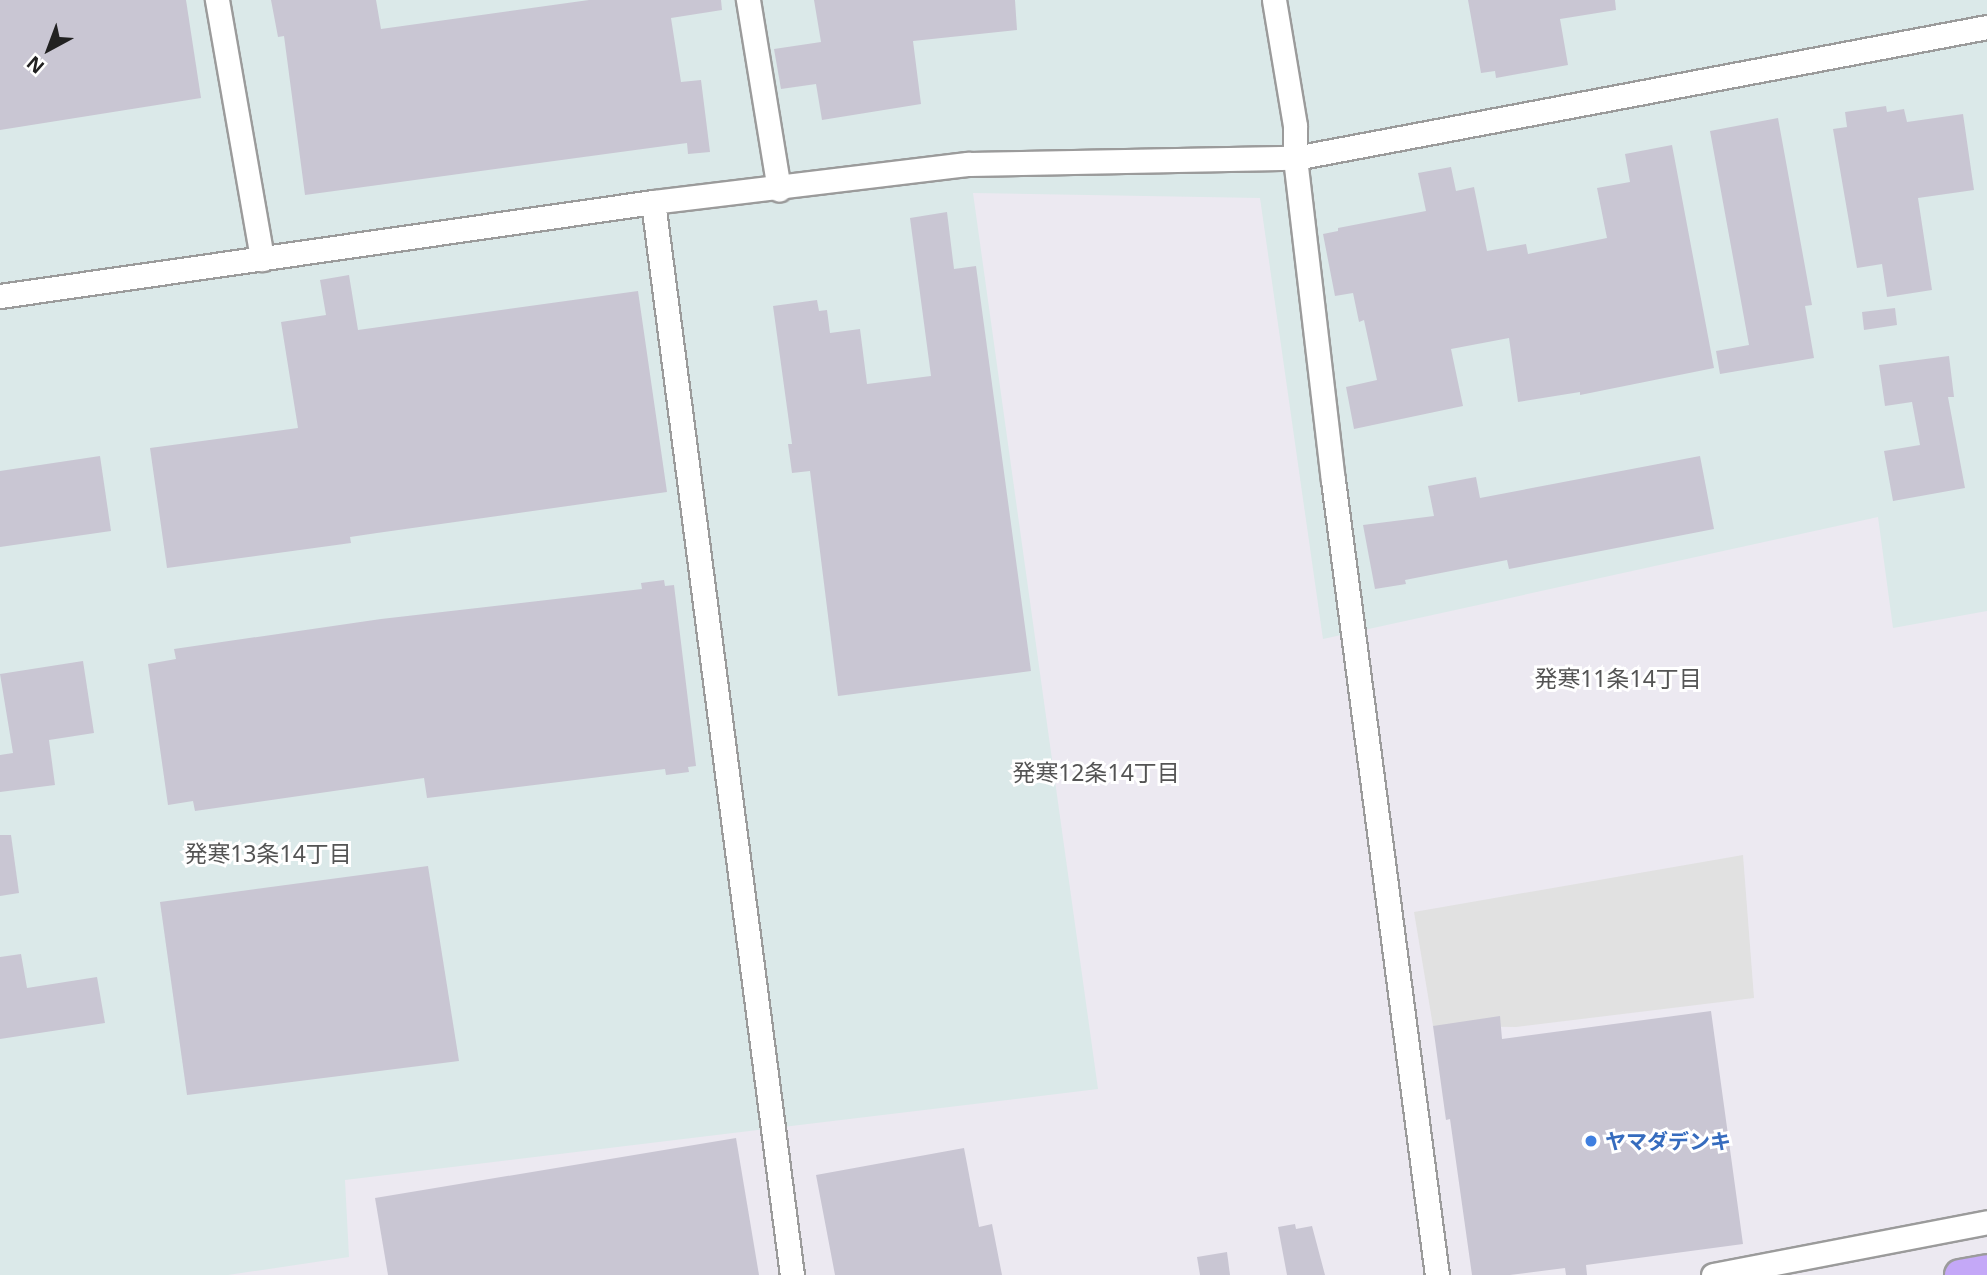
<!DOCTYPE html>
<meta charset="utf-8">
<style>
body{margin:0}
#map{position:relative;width:1987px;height:1275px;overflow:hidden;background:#ece9f1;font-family:"Noto Sans","Noto Sans JP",sans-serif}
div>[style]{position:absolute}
.industrial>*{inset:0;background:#dbe9e9}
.parking>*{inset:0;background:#e1e1e1}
.building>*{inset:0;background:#c9c6d3}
.roads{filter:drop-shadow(2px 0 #9b9b9b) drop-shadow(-2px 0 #9b9b9b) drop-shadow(0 2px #9b9b9b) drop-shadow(0 -2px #9b9b9b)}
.minor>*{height:23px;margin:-11.5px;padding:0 11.5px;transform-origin:11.5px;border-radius:11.5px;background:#fff}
.major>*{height:30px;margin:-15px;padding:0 15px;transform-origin:15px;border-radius:15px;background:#c4a8f7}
.dots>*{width:19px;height:19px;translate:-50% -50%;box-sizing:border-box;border:4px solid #fff;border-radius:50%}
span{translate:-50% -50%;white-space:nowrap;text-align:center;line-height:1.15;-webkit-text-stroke:6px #fff;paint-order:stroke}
.shop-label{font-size:21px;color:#366cbe;font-weight:700}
.left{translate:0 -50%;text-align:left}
.neighbourhood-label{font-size:23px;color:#545454}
.north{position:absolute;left:14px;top:14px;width:70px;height:70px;-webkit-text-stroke:5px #fff;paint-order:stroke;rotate:221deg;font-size:19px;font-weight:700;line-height:28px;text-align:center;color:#212121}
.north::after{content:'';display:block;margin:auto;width:24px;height:32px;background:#212121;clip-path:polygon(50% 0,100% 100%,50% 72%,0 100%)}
</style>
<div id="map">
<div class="industrial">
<i style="clip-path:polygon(0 0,1987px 0,1987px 611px,1893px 628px,1878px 517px,1323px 639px,1260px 198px,973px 193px,1098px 1089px,345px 1180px,349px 1257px,228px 1275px,0 1275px)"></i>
</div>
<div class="parking">
<i style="clip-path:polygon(1743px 855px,1754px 998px,1516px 1027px,1433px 1026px,1414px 912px)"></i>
</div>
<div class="building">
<i style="clip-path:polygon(0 0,186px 0,201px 98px,0 130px)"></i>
<i style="clip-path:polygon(271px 0,376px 0,381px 29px,589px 0,721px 0,722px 10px,671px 18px,681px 82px,701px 80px,710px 152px,688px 154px,687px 143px,305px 195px,284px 36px,278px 37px)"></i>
<i style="clip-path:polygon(814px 0,1015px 0,1017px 30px,913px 41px,921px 104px,822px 120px,816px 84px,781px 89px,774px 49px,821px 42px)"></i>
<i style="clip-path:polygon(1468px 0,1615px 0,1616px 10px,1560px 19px,1568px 65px,1496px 78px,1495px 71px,1481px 73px)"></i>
<i style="clip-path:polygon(1886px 106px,1887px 112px,1904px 109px,1907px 122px,1963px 114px,1974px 190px,1918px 198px,1932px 290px,1887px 297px,1882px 264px,1857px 268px,1833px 129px,1847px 127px,1845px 112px)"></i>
<i style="clip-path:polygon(1778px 118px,1812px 305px,1805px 306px,1814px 358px,1720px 374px,1716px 351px,1749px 345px,1710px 131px)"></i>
<i style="clip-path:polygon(1672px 145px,1714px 368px,1580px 395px,1580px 392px,1518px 402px,1509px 338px,1451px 349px,1463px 406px,1354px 429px,1346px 387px,1377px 380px,1364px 320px,1359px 322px,1353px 293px,1335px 296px,1323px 234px,1338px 231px,1338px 228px,1426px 211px,1418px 173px,1451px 167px,1456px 191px,1474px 187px,1487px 251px,1526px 244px,1528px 254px,1607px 238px,1597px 188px,1630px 182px,1625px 154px)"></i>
<i style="clip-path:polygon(947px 212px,954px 269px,976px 266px,1031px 671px,838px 696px,810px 471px,792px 473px,788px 444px,792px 444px,773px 306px,817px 300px,819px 311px,827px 310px,830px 333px,860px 329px,867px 384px,931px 376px,910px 218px)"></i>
<i style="clip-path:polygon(349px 275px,358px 330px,638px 291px,667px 492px,377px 533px,350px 537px,351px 543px,167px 568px,150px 448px,298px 428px,281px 322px,326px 315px,320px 280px)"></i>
<i style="clip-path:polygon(1895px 308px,1897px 325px,1864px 330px,1862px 312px)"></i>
<i style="clip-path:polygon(1949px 356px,1954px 397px,1948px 397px,1965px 488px,1893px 501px,1884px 451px,1920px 445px,1912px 402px,1885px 406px,1879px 365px)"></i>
<i style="clip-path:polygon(100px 456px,111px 531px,0 547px,0 471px)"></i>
<i style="clip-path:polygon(1700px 456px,1714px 529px,1509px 569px,1507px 560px,1405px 580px,1406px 584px,1375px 589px,1363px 525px,1434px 516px,1428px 486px,1476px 477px,1480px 498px)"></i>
<i style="clip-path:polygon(664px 580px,665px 586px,674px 585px,696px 766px,688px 767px,689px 772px,666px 775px,665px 769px,427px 798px,424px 778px,195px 811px,193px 801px,168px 805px,148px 664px,176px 659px,174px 649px,381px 619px,642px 589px,641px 583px)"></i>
<i style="clip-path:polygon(83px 661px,94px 733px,49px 740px,55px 785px,0 792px,0 755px,13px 753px,0 674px)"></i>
<i style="clip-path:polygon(0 835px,11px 835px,19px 893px,0 896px)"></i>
<i style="clip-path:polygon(428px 866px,459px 1061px,187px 1095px,160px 902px)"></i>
<i style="clip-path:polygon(21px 954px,27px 988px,97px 977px,105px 1023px,0 1039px,0 957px)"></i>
<i style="clip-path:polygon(1711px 1011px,1743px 1244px,1586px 1265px,1587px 1275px,1566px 1275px,1565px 1268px,1510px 1275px,1472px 1275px,1450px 1119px,1446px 1120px,1433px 1026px,1500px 1016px,1502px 1039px)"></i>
<i style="clip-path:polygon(736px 1138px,759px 1275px,388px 1275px,375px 1198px)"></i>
<i style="clip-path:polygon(964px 1148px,979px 1227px,992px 1224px,1002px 1275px,835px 1275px,816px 1175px)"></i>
<i style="clip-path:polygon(1295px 1224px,1296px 1229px,1312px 1226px,1325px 1275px,1287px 1275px,1278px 1227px)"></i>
<i style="clip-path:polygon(1227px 1252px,1230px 1275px,1200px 1275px,1197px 1257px)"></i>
</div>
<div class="roads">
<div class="minor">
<i style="left:217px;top:0;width:263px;rotate:80.1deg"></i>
<i style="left:748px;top:0;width:192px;rotate:80.7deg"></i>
<i style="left:1274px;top:0;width:128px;rotate:80.5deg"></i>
<i style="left:1295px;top:126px;width:32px;rotate:90deg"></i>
<i style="left:1295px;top:158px;width:324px;rotate:83.3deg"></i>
<i style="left:1333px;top:480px;width:802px;rotate:82.55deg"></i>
<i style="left:653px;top:202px;width:1082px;rotate:82.62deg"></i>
<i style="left:0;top:296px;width:660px;rotate:-8.19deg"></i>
<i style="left:653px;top:202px;width:317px;rotate:-6.9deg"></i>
<i style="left:968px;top:164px;width:327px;rotate:-1.1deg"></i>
<i style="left:1295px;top:158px;width:704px;rotate:-10.72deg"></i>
<i style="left:1713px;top:1275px;width:279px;rotate:-10.9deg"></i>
</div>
<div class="major">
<i style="left:1960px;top:1275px;width:27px;rotate:-10deg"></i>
</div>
</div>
<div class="dots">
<i style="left:1591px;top:1141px;background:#3f7fe0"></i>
</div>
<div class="shop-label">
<span class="left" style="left:1605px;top:1141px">ヤマダデンキ</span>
</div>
<div class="neighbourhood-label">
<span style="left:1618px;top:678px">発寒11条14丁目</span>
<span style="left:1096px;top:772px">発寒12条14丁目</span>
<span style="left:268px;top:853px">発寒13条14丁目</span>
</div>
<div class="north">N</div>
</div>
